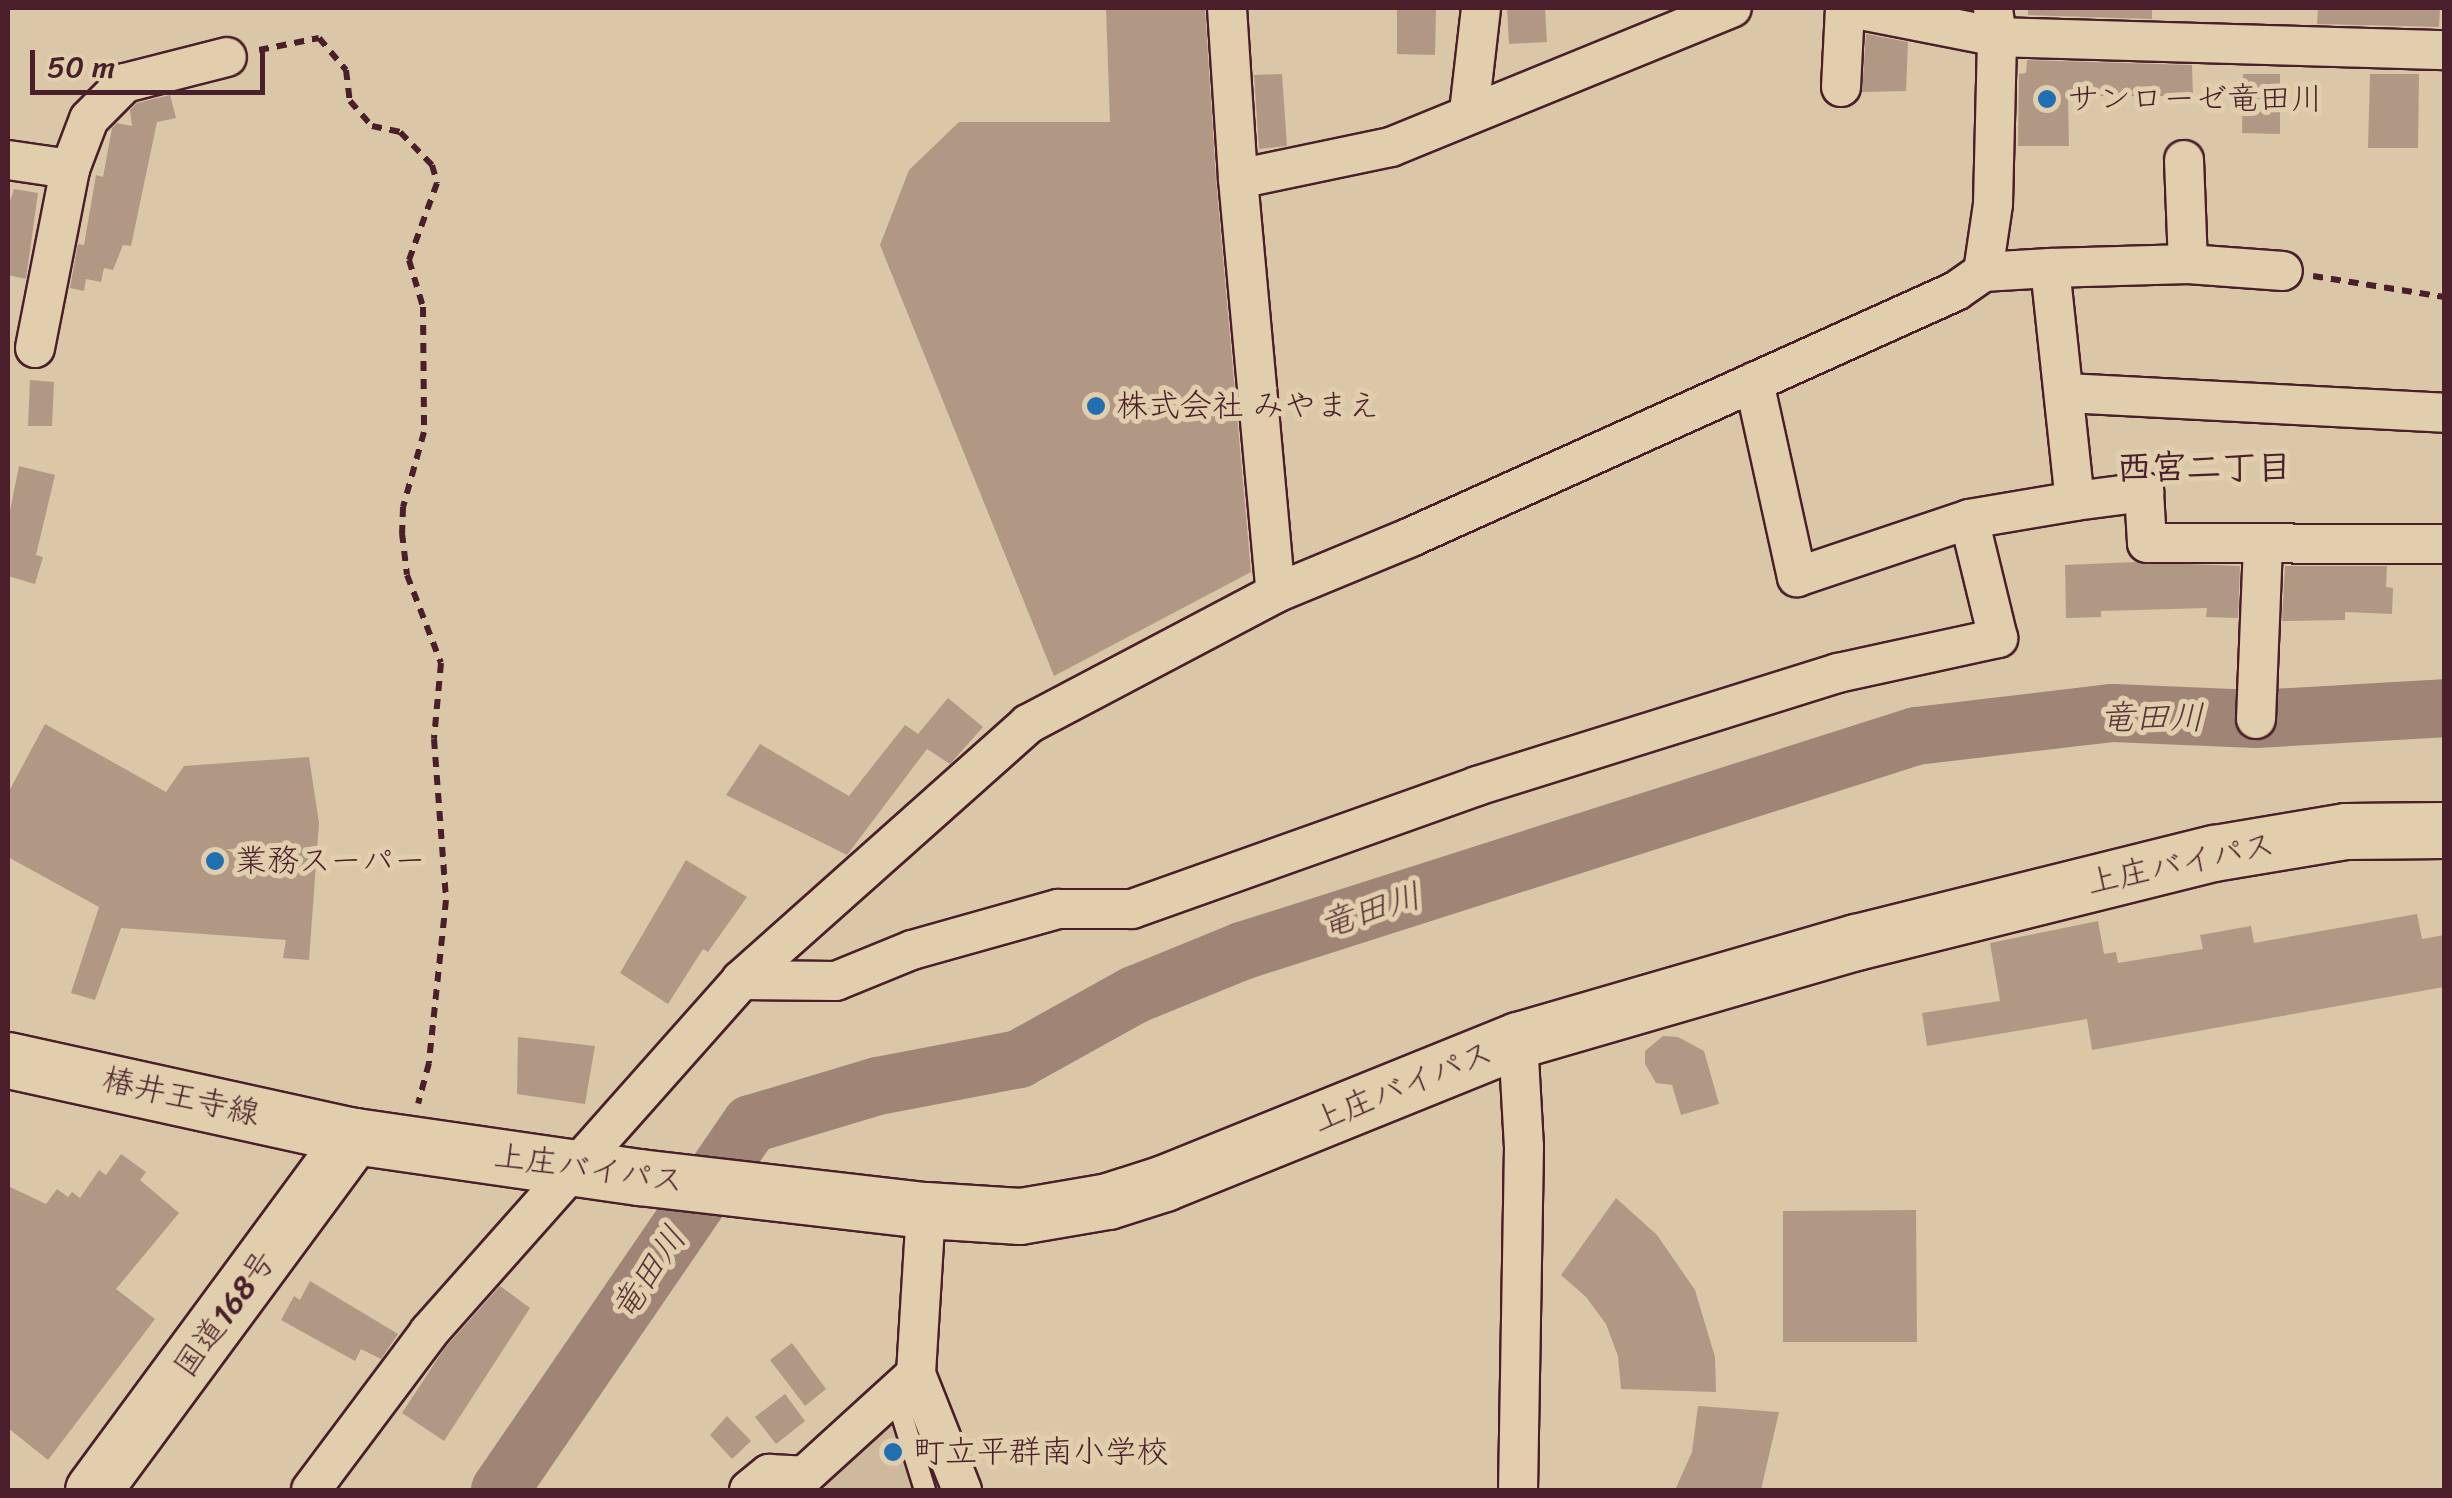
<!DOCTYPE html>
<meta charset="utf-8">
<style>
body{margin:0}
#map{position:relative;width:2452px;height:1498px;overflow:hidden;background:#dac7a7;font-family:Sriracha,"Klee One",sans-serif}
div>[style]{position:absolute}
.built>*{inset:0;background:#ceb99c}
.river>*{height:58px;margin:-29px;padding:0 29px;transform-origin:29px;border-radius:29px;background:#a08576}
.building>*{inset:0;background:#b19884}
.path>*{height:6px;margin-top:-3px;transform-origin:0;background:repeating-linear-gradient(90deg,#4a1f2b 0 10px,transparent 0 18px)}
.roads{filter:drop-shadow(2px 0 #4a1f2b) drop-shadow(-2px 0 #4a1f2b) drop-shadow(0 2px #4a1f2b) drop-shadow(0 -2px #4a1f2b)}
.service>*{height:20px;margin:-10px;padding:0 10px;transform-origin:10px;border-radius:10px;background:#e0ceac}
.minor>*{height:38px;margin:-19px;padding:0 19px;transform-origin:19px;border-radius:19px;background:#e0ceac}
.secondary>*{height:55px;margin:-27.5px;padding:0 27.5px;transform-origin:27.5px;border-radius:27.5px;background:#e0ceac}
.trunk>*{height:55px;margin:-27.5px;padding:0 27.5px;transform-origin:27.5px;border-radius:27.5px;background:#e0ceac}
.dots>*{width:28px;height:28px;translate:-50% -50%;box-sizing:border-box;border:5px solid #e0ceac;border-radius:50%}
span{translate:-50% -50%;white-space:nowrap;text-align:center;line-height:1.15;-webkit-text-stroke:10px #e0ceac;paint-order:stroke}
.poi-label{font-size:32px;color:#4a1f2b}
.left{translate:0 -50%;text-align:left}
.street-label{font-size:32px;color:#4a1f2b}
.neighbourhood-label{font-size:35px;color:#4a1f2b;font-weight:700}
.water-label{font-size:35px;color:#5b333a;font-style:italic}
.frame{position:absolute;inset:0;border:10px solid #4a1f2b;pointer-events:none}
.scale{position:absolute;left:30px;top:50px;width:235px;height:45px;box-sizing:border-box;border:5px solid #4a1f2b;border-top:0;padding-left:12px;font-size:30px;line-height:35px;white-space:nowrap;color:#4a1f2b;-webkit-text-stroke:8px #e0ceac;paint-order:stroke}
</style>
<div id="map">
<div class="built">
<i style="clip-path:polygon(915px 1401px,944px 1490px,810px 1490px)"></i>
</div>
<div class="river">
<i style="left:500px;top:1490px;width:444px;rotate:-55.6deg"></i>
<i style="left:751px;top:1124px;width:133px;rotate:-16.7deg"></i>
<i style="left:878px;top:1086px;width:144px;rotate:-10.8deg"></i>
<i style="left:1019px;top:1059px;width:132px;rotate:-29.1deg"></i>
<i style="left:1134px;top:995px;width:117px;rotate:-22.2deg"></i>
<i style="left:1242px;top:951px;width:707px;rotate:-17.69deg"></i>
<i style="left:1916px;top:736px;width:198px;rotate:-6.7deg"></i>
<i style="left:2113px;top:713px;width:143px;rotate:2.4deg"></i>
<i style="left:2256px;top:719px;width:188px;rotate:-3.3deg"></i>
</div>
<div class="building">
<i style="clip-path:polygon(1106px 8px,1205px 8px,1216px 180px,1251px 572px,1054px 676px,880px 245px,909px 170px,959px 122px,1110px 122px)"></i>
<i style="clip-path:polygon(1397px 8px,1436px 8px,1435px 55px,1397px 54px)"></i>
<i style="clip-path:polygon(1507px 8px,1545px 8px,1547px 42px,1509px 44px)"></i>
<i style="clip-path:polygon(2028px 8px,2152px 8px,2152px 19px,2028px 15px)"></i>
<i style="clip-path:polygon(2318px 8px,2440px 8px,2439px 27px,2317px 24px)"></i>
<i style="clip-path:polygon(1866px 34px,1908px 42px,1906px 91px,1862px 92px)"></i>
<i style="clip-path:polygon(2027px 60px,2192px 65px,2193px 96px,2068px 96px,2069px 146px,2018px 146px,2019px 74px,2026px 73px)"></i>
<i style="clip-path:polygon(1282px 74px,1287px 146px,1259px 149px,1254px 75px)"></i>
<i style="clip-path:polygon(2243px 74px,2280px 74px,2280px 134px,2242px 133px)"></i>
<i style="clip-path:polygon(2370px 74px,2419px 74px,2418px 148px,2368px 148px)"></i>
<i style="clip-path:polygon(170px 95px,176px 118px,157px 122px,131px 246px,123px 245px,113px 270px,104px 268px,101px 282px,86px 279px,84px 291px,70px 288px,78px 244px,84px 245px,96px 175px,103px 177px,112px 128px,117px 123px,132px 126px,130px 110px,137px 103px)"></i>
<i style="clip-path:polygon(14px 189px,38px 193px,26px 279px,8px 275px,8px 208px)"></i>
<i style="clip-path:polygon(30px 380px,54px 382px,52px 426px,28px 426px)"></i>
<i style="clip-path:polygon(19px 466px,55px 475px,36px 555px,43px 557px,35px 584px,8px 576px,8px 521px)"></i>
<i style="clip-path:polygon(2135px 562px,2240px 566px,2238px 618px,2206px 617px,2207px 608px,2101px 611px,2101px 617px,2066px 618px,2065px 565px)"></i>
<i style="clip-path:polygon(2285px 566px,2387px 566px,2386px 587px,2393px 588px,2392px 614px,2345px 612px,2345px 620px,2282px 621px)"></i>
<i style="clip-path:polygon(948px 698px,983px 727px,950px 764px,927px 749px,847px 855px,726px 795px,760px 744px,849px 796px,905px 725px,918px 734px)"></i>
<i style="clip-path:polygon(45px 724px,166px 792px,184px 766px,309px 757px,319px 823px,309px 960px,283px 958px,286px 940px,121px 928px,95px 1000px,71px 993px,99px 907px,8px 857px,8px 793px)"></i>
<i style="clip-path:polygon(686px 860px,747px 897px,708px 952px,703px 949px,668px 1004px,620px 973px)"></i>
<i style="clip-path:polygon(2417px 914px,2422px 939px,2444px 935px,2444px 987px,2092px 1050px,2087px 1019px,1927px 1046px,1922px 1013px,2000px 1001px,1990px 943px,2098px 921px,2104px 954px,2116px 952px,2118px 963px,2203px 949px,2200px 935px,2251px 926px,2254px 943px)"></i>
<i style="clip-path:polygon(1663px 1036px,1678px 1037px,1704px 1051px,1719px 1104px,1681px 1115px,1672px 1085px,1656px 1083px,1645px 1064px,1645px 1051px)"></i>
<i style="clip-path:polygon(518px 1037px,595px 1046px,585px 1104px,517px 1094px)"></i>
<i style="clip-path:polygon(121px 1154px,146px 1172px,140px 1180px,179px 1213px,116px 1289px,155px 1319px,48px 1460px,8px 1428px,8px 1186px,46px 1204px,57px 1189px,68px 1197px,72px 1192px,80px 1198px,99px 1170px,106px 1175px)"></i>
<i style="clip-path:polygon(1616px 1198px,1657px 1235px,1695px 1290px,1715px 1357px,1716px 1392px,1621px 1389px,1618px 1356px,1606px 1324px,1586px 1297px,1561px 1275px)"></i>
<i style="clip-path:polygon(1916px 1210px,1917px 1342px,1783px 1342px,1783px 1211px)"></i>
<i style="clip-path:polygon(310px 1281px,398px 1334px,381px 1359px,361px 1349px,355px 1361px,281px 1320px,294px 1296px,300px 1300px)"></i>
<i style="clip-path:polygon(500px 1286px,530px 1308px,444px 1441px,402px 1413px,444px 1349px)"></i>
<i style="clip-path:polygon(792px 1343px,826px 1389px,805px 1406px,770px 1360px)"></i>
<i style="clip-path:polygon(785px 1394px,805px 1421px,776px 1444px,755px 1417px)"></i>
<i style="clip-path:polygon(1698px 1406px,1779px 1412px,1761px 1490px,1675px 1490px,1692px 1452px)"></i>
<i style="clip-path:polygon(727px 1416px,751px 1441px,732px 1459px,710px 1435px)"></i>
</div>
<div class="path">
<i style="left:259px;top:50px;width:61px;rotate:-11.3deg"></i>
<i style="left:319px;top:38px;width:42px;rotate:49.8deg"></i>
<i style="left:346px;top:70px;width:31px;rotate:83deg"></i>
<i style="left:350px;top:101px;width:33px;rotate:49deg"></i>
<i style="left:372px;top:126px;width:29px;rotate:12deg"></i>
<i style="left:400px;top:132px;width:46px;rotate:45.9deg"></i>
<i style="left:432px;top:165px;width:19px;rotate:74deg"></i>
<i style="left:437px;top:183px;width:82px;rotate:110deg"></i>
<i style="left:409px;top:260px;width:49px;rotate:73.4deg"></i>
<i style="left:423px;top:307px;width:125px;rotate:89.5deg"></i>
<i style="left:424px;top:432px;width:78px;rotate:105.6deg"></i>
<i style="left:403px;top:507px;width:26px;rotate:92deg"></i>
<i style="left:402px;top:533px;width:42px;rotate:83.2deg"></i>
<i style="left:407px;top:575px;width:94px;rotate:68.9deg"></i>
<i style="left:441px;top:663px;width:76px;rotate:95.3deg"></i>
<i style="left:434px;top:739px;width:161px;rotate:85.7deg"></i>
<i style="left:446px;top:900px;width:164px;rotate:96deg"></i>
<i style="left:429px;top:1063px;width:42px;rotate:105deg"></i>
<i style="left:2313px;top:276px;width:133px;rotate:9.1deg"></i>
</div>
<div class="roads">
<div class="service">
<i style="left:895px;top:1393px;width:102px;rotate:72.8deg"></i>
</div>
<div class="minor">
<i style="left:1227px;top:8px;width:171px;rotate:86.3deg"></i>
<i style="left:1238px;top:179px;width:416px;rotate:84.8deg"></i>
<i style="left:1851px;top:8px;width:149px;rotate:11.2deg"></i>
<i style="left:1997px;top:37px;width:447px;rotate:1.7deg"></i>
<i style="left:1841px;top:87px;width:79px;rotate:-87.1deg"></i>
<i style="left:1469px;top:112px;width:105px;rotate:-83.4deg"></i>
<i style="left:8px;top:160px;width:63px;rotate:8.3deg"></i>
<i style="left:2184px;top:160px;width:104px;rotate:87.8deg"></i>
<i style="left:1238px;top:179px;width:156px;rotate:-11.8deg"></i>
<i style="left:1391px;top:147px;width:368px;rotate:-22.2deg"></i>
<i style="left:2050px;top:268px;width:138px;rotate:-1.7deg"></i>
<i style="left:2188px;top:264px;width:95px;rotate:4.2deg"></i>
<i style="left:1983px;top:272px;width:67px;rotate:-3.4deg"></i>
<i style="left:2050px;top:268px;width:234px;rotate:83.9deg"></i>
<i style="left:2075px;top:501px;width:70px;rotate:-7.4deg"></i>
<i style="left:2144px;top:492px;width:51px;rotate:86.6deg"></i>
<i style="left:2147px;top:543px;width:297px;rotate:0.2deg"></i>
<i style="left:35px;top:348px;width:182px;rotate:-78.9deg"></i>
<i style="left:70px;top:169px;width:53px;rotate:-69.2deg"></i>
<i style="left:89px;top:119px;width:51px;rotate:-45deg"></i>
<i style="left:125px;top:83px;width:105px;rotate:-14.3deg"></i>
<i style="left:1754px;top:382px;width:200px;rotate:77.6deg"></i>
<i style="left:1797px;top:577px;width:182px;rotate:-18.6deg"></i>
<i style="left:1969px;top:519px;width:108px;rotate:-9.6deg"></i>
<i style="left:2066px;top:393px;width:379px;rotate:3deg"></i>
<i style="left:2256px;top:719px;width:173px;rotate:-87.7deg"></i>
<i style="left:741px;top:980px;width:95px;rotate:0.6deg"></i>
<i style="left:836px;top:981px;width:82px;rotate:-22.2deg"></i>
<i style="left:912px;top:950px;width:152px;rotate:-15.7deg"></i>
<i style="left:1058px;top:909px;width:74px"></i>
<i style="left:1132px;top:909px;width:366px;rotate:-19.6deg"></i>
<i style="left:1477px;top:786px;width:378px;rotate:-17.4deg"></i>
<i style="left:1838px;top:673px;width:164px;rotate:-12.3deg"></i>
<i style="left:1998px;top:638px;width:122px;rotate:-103.7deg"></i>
<i style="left:1518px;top:1040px;width:107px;rotate:86.8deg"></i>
<i style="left:1524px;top:1147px;width:343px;rotate:91deg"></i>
<i style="left:926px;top:1210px;width:164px;rotate:93.5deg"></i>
<i style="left:916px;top:1374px;width:125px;rotate:68.4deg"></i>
<i style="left:311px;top:1490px;width:197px;rotate:-53.2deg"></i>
<i style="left:429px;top:1332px;width:470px;rotate:-48.4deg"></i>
<i style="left:741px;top:980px;width:385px;rotate:-41.7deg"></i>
<i style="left:1028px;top:724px;width:280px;rotate:-27.8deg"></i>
<i style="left:1276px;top:593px;width:146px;rotate:-22.5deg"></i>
<i style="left:1411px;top:537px;width:598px;rotate:-24.29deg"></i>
<i style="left:1956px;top:291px;width:33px;rotate:-35deg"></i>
<i style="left:1983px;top:272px;width:69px;rotate:-81.6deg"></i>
<i style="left:1993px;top:204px;width:167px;rotate:-88.6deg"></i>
<i style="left:1997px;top:37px;width:29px;rotate:-98deg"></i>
<i style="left:749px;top:1490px;width:26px;rotate:-39deg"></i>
<i style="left:769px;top:1474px;width:35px;rotate:3deg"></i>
<i style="left:804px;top:1476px;width:151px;rotate:-42.3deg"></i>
</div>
<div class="secondary">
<i style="left:8px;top:1060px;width:354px;rotate:12.4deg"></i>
</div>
<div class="trunk">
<i style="left:93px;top:1490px;width:440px;rotate:-53.6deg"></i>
<i style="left:354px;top:1136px;width:288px;rotate:8.2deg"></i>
<i style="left:639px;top:1177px;width:289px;rotate:6.6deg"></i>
<i style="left:926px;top:1210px;width:94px;rotate:3.7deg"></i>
<i style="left:1020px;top:1216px;width:89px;rotate:-9.7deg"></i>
<i style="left:1108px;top:1201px;width:59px;rotate:-17.8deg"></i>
<i style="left:1164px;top:1183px;width:382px;rotate:-22deg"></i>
<i style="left:1518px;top:1040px;width:352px;rotate:-16.2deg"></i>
<i style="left:1856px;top:942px;width:369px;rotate:-14deg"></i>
<i style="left:2214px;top:853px;width:134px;rotate:-9.5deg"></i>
<i style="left:2346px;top:831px;width:98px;rotate:-0.6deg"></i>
</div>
</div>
<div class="dots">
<i style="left:2047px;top:99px;background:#1f6fb2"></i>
<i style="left:1096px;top:406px;background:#1f6fb2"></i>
<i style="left:215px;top:861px;background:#1f6fb2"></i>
<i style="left:893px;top:1452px;background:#1f6fb2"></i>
</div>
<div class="poi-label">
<span class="left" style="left:2067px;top:99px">サンローゼ竜田川</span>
<span class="left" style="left:1116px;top:406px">株式会社 みやまえ</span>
<span class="left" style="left:235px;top:861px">業務スーパー</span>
<span class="left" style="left:913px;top:1452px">町立平群南小学校</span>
</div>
<div class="street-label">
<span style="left:2181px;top:864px;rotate:-12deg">上庄バイパス</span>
<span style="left:1403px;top:1087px;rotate:-22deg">上庄バイパス</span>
<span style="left:181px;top:1097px;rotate:13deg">椿井王寺線</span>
<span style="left:589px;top:1169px;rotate:8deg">上庄バイパス</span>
<span style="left:225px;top:1314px;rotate:-54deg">国道168号</span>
</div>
<div class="neighbourhood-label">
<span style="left:2204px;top:467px">西宮二丁目</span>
</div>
<div class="water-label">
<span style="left:2152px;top:717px">竜田川</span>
<span style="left:1370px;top:910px;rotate:-18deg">竜田川</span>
<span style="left:648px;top:1273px;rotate:-56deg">竜田川</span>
</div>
<div class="frame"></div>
<div class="scale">50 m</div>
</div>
